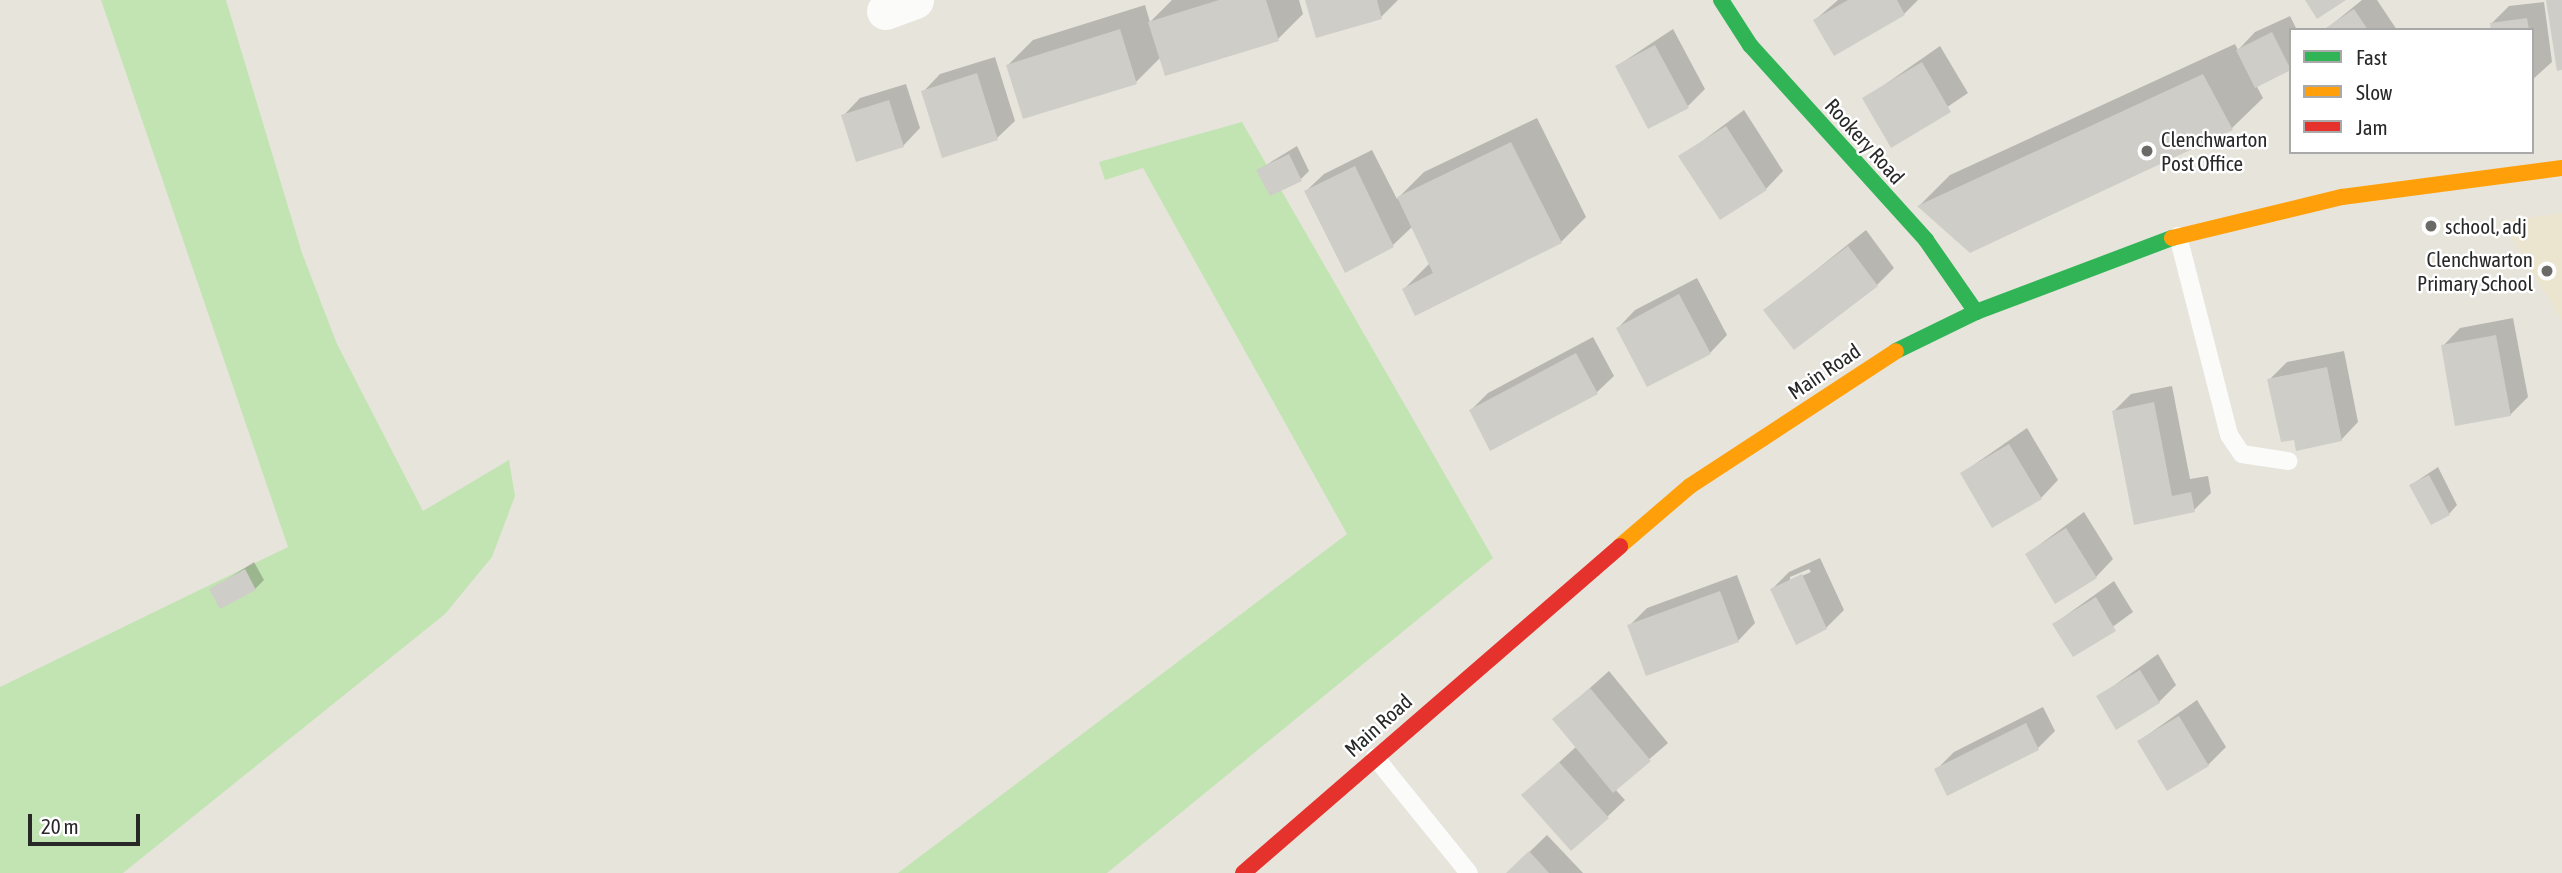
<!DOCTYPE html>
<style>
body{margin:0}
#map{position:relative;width:2562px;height:873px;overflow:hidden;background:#e7e4dc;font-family:"Asap Condensed",sans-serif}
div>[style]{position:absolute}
.education>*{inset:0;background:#ebe5d0}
.green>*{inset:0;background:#c2e4b3}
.shadow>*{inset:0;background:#0003}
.building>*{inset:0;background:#cfcdc8}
.lane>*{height:18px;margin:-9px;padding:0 9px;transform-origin:9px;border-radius:9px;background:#fbfbfa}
.street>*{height:37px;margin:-18.5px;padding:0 18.5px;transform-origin:18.5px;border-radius:18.5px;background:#fbfbfa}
.fast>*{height:16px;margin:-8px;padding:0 8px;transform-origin:8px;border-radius:8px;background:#30b455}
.slow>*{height:16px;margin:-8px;padding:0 8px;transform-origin:8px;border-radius:8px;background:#ff9f0a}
.jam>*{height:16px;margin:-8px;padding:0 8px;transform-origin:8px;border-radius:8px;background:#e5322d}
.dots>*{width:19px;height:19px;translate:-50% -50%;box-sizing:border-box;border:4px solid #fff;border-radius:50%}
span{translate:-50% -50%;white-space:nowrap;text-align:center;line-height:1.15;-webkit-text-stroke:5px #fff;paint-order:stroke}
.poi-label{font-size:21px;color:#282828}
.left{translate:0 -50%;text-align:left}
.right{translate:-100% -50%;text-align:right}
.street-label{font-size:21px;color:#282828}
.legend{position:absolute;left:2289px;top:28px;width:245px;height:126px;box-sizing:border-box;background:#fff;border:2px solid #a9a9a9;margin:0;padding:9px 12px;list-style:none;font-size:21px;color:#282828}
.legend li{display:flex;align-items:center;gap:14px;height:35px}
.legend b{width:35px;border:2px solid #a9a9a9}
.scale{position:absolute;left:28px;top:814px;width:112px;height:32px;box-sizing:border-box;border:4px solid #282828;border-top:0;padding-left:9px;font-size:21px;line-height:24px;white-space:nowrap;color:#282828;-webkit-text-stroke:5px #fff;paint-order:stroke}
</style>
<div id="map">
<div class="education">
<i style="clip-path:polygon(2562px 213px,2562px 321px,2501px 221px)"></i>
</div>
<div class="green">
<i style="clip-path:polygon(101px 0,226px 0,302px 253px,337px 344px,423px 511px,509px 460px,515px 496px,492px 557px,445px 614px,123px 873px,0 873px,0 687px,288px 547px)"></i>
<i style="clip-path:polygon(1242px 122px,1493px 558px,1107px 873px,898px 873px,1347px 534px,1143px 168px,1105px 180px,1099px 162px)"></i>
</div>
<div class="shadow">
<i style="clip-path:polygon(1172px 0,1299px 0,1303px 14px,1278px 39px,1161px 57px,1136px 82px,1008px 65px,1033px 40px,1145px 5px,1150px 22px)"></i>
<i style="clip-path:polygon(1307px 0,1398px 0,1381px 17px)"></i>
<i style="clip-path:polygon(1838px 0,1918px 0,1904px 14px,1815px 20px)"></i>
<i style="clip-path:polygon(2362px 0,2377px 0,2397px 30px,2325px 30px)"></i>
<i style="clip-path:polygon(2544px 2px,2552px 62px,2532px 80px,2532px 30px,2492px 30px,2492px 23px,2509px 6px)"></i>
<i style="clip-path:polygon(2290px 16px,2297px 30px,2291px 30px,2291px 67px,2256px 85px,2263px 98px,2231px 129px,1919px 206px,1950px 175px,2235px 44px,2238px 50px,2255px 32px)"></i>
<i style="clip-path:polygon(1673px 29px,1705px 89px,1687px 107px,1617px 66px)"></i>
<i style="clip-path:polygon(1940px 46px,1968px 93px,1891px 145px,1864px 99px)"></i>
<i style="clip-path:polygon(995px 57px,1015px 121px,997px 138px,923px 92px,940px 74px)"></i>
<i style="clip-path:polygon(906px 84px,920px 128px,903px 146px,843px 116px,860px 98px)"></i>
<i style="clip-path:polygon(1744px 110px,1783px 171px,1766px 189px,1681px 157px)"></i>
<i style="clip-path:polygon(1537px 118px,1586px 217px,1561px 242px,1404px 289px,1429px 264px,1413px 226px,1393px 245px,1346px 270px,1306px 191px,1324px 174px,1372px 150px,1397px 199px,1424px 172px)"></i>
<i style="clip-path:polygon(1297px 146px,1309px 171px,1301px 179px,1258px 170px)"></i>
<i style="clip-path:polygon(1866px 230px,1894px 268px,1877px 285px,1766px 310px)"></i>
<i style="clip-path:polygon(1697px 278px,1727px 335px,1710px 353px,1618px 328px,1635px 310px)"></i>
<i style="clip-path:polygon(2513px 318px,2528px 397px,2510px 415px,2443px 346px,2460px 328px)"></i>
<i style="clip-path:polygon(1593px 337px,1614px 376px,1596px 393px,1471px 410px,1488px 393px)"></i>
<i style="clip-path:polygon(2344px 351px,2358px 422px,2341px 440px,2295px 438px,2269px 380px,2287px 362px)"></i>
<i style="clip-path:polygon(2172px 386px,2190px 479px,2208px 476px,2211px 493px,2194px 510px,2135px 522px,2114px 411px,2131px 394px)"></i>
<i style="clip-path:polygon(2027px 428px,2058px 480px,2041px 498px,1962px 473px)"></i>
<i style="clip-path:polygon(2438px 467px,2457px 505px,2449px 514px,2411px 485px)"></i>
<i style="clip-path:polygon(2084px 512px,2113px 559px,2096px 577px,2027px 554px)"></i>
<i style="clip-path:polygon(evenodd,1820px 558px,1844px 610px,1826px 628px,1772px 589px,1789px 572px,1820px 558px,1809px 569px,1811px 572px,1790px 581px,1790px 577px,1809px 569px)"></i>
<i style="clip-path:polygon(254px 562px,264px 580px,255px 589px,212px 589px)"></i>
<i style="clip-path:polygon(1737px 575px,1755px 623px,1738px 641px,1629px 626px,1647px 608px)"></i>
<i style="clip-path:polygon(2114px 581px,2133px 612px,2074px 655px,2054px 624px)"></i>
<i style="clip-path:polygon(2158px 654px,2176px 685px,2159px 702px,2098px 697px)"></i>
<i style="clip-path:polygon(1609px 671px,1668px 743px,1615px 789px,1625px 800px,1607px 817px,1523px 795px,1577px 746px,1555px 719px)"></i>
<i style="clip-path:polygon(2197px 700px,2226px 747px,2208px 765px,2139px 741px)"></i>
<i style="clip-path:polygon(2043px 707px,2055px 731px,2038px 748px,1936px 770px,1954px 752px)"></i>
<i style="clip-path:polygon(1547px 835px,1583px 873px,1508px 873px,1517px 864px)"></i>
</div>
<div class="building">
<i style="clip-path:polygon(1219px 0,1266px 0,1279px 41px,1165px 76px,1148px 22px)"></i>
<i style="clip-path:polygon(1305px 0,1377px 0,1382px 19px,1316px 38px)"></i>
<i style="clip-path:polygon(1848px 0,1897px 0,1905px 15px,1834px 56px,1813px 20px)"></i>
<i style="clip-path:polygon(2305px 0,2346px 0,2317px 19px)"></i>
<i style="clip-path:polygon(2546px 0,2562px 0,2562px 70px,2557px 71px)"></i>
<i style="clip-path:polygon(2354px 9px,2368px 30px,2323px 30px)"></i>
<i style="clip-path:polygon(2527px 18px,2529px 30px,2491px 30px,2490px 23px)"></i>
<i style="clip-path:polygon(1120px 29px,1137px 84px,1023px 119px,1006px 65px)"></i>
<i style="clip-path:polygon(2272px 32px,2291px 70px,2255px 88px,2236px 50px)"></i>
<i style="clip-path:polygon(1655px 45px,1689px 108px,1648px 129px,1615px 66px)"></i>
<i style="clip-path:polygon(1922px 62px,1951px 112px,1891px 148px,1862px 98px)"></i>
<i style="clip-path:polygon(977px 73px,998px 140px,942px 158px,921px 91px)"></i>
<i style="clip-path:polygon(2203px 74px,2233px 130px,1970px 253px,1917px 206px)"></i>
<i style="clip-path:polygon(889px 100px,904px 147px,856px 162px,841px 115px)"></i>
<i style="clip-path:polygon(1726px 126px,1767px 190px,1720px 220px,1678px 156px)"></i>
<i style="clip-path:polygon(1511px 142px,1562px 243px,1415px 316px,1402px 289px,1433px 273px,1397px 197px)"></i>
<i style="clip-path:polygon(1289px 154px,1302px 181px,1270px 196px,1256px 170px)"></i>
<i style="clip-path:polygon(1355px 166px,1394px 247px,1345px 273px,1304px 191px)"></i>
<i style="clip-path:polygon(1848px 246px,1878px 286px,1794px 350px,1763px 310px)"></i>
<i style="clip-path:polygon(1679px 294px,1711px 354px,1647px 387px,1616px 328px)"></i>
<i style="clip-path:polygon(2496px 335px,2511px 416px,2455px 426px,2441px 345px)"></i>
<i style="clip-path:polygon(1576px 353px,1598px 394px,1490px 451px,1469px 410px)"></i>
<i style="clip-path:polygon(2327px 367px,2342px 441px,2296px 451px,2294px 440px,2281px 442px,2267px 379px)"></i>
<i style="clip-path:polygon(2154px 402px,2172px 496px,2191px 492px,2195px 512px,2134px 525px,2112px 411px)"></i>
<i style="clip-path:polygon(2009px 444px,2042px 499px,1992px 528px,1960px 473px)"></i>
<i style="clip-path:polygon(2429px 475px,2450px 515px,2431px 525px,2409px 485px)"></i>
<i style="clip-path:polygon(2066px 528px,2097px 578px,2055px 604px,2025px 554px)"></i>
<i style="clip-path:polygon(245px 569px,256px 590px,220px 609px,209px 589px)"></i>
<i style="clip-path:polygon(1802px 574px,1827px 629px,1796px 645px,1770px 589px)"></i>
<i style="clip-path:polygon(1720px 591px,1739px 642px,1646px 676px,1627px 625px)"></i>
<i style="clip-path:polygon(2096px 597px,2116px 631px,2073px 657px,2052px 624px)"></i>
<i style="clip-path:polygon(2140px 670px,2160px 703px,2116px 730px,2096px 696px)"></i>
<i style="clip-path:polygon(1590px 688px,1651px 761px,1613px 793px,1552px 719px)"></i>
<i style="clip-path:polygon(2179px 716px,2209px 766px,2167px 791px,2137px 741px)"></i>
<i style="clip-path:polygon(2026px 723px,2039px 750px,1947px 796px,1934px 769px)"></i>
<i style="clip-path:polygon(1559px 762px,1609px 818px,1571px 851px,1521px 795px)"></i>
<i style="clip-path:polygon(1529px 851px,1549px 873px,1506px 873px)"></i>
</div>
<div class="lane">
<i style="left:2178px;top:236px;width:205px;rotate:75.6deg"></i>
<i style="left:2229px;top:435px;width:23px;rotate:56deg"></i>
<i style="left:2242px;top:454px;width:47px;rotate:8.7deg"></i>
<i style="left:1375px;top:757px;width:149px;rotate:51deg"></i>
</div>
<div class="street">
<i style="left:885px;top:11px;width:32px;rotate:-20deg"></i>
</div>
<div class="fast">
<i style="left:1721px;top:0;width:54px;rotate:57.2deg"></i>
<i style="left:1750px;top:45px;width:263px;rotate:47.9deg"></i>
<i style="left:1926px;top:240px;width:88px;rotate:55.2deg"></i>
<i style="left:1896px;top:351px;width:89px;rotate:-26deg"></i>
<i style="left:1976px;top:312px;width:210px;rotate:-20.7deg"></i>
</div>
<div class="slow">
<i style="left:2172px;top:238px;width:175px;rotate:-13.6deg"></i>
<i style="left:2342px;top:197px;width:222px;rotate:-7.5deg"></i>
<i style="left:1620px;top:546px;width:92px;rotate:-40.6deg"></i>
<i style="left:1690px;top:486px;width:246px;rotate:-33.2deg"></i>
</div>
<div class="jam">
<i style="left:1243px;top:873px;width:499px;rotate:-40.9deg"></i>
</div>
<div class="dots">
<i style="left:2147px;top:151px;background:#6b6a67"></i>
<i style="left:2431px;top:226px;background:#6b6a67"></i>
<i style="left:2547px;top:271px;background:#6b6a67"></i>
</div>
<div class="poi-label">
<span class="left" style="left:2161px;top:151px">Clenchwarton<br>Post Office</span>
<span class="left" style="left:2445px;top:226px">school, adj</span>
<span class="right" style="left:2533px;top:271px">Clenchwarton<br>Primary School</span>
</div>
<div class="street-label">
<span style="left:1865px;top:141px;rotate:48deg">Rookery Road</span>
<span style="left:1824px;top:371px;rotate:-34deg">Main Road</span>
<span style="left:1378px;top:725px;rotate:-42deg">Main Road</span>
</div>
<ul class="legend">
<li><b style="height:9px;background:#30b455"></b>Fast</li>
<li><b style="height:9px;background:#ff9f0a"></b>Slow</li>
<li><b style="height:9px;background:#e5322d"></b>Jam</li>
</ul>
<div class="scale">20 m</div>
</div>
